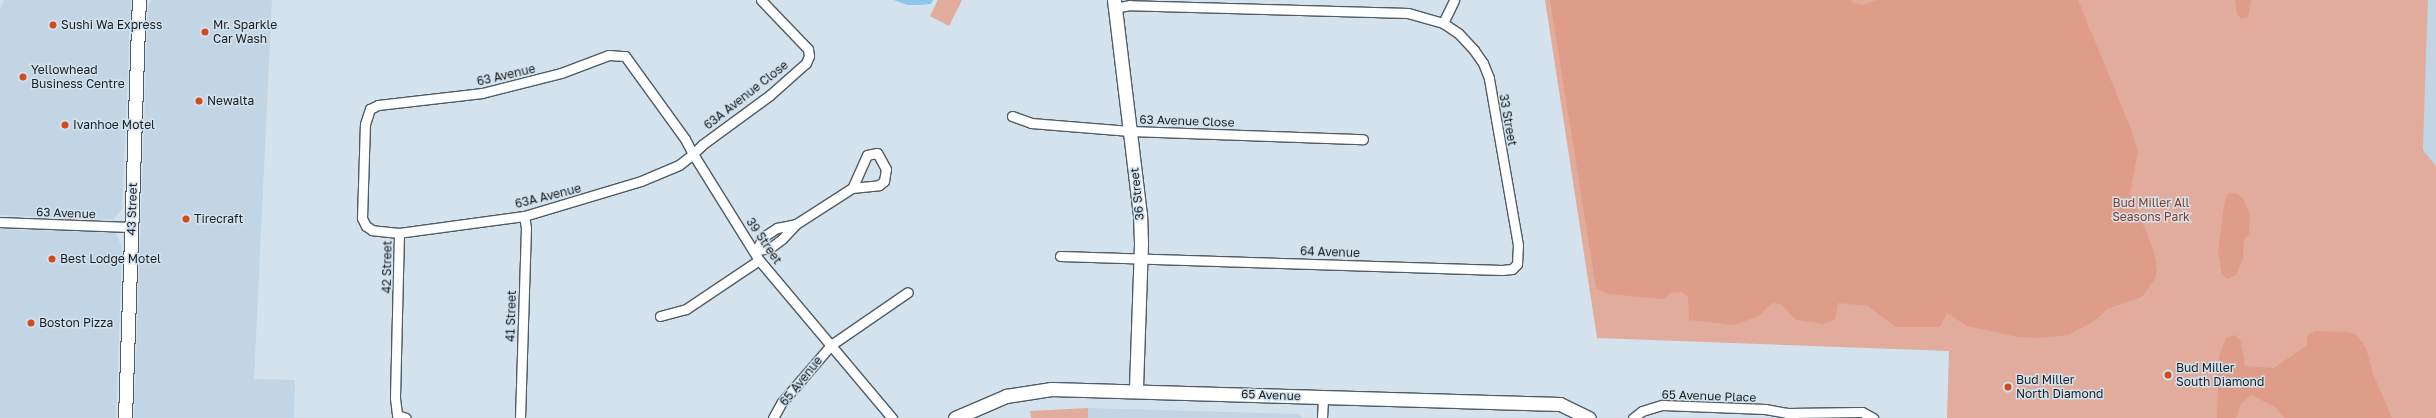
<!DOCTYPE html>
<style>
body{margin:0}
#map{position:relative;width:2436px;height:418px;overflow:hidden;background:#d3e2ed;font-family:"Golos Text",sans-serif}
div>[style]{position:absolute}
.built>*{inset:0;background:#c1d5e5}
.green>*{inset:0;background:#e1ac9c}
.forest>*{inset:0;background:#df9d89}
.water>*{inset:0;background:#8cc6ef}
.roads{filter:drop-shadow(1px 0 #4f5c65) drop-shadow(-1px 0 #4f5c65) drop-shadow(0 1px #4f5c65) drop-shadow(0 -1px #4f5c65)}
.street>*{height:9px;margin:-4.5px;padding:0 4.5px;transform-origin:4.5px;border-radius:4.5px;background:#fff}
.secondary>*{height:13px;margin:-6.5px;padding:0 6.5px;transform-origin:6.5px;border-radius:6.5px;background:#fff}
.dots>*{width:11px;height:11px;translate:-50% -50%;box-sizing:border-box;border:2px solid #d3e2ed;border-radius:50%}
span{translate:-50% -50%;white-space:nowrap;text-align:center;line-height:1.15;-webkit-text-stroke:3px #d3e2ed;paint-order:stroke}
.poi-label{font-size:12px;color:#191e22}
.left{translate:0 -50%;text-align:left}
.street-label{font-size:12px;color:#191e22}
.park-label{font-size:12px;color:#8a3b23}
</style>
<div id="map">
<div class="built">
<i style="clip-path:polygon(4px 0,131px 0,122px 209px,113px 220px,0 215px,0 10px)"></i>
<i style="clip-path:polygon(151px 0,272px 0,254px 379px,295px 380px,294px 418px,134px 418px,148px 7px)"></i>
<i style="clip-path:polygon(2428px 0,2436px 0,2436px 166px,2423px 150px)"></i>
<i style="clip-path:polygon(0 229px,116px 233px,122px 248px,116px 418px,0 418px)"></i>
<i style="clip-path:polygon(1088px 408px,1299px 414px,1302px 418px,1088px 418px)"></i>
</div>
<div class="green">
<i style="clip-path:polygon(938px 0,962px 0,949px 26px,930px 16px)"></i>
<i style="clip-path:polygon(1545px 0,2428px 0,2423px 150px,2436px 166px,2436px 418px,1947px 418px,1949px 351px,1597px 338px)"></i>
<i style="clip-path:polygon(1088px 408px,1088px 418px,1031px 418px,1030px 411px)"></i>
</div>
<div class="forest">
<i style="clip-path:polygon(1550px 0,1851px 0,1852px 3px,1863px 5px,1876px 0,2078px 0,2131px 129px,2138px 152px,2130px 193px,2154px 251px,2157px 271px,2154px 280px,2142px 297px,2107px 309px,2096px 320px,2068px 335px,2039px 338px,2018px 337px,1967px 326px,1947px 313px,1940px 327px,1896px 327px,1868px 306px,1838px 303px,1835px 320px,1823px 324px,1796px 320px,1781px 304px,1772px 303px,1759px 316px,1734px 325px,1689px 320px,1688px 296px,1681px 292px,1671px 293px,1663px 299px,1609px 294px,1596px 288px)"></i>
<i style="clip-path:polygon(2235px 0,2251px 0,2248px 17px,2241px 19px,2237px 14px)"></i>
<i style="clip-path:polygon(2229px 193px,2238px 194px,2244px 200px,2250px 215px,2249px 234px,2244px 240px,2243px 259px,2236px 275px,2227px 279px,2222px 274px,2218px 252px,2225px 199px)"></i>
<i style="clip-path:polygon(2315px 331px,2348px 332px,2357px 335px,2366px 348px,2373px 374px,2392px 418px,2284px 418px,2275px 407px,2251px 395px,2241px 404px,2236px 418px,2217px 418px,2219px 356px,2226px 338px,2236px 335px,2241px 342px,2245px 366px,2274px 368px,2307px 345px,2307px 336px)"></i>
</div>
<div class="water">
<i style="clip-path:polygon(894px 0,933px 0,931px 4px,919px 5px,907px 5px)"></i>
</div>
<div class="roads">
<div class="street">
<i style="left:761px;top:0;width:68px;rotate:46.2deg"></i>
<i style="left:808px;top:49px;width:7px;rotate:82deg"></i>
<i style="left:809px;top:56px;width:8px;rotate:113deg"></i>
<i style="left:806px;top:63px;width:48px;rotate:138.4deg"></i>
<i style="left:770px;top:95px;width:84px;rotate:143.7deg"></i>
<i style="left:702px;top:145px;width:13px;rotate:135deg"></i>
<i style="left:693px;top:154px;width:18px;rotate:142deg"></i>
<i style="left:679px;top:165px;width:41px;rotate:157.2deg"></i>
<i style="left:641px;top:181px;width:122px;rotate:163.3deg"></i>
<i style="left:524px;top:216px;width:126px;rotate:172.3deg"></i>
<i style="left:399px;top:233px;width:27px;rotate:-174deg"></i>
<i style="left:372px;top:230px;width:7px;rotate:-146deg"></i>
<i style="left:366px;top:226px;width:9px;rotate:-117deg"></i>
<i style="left:362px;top:218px;width:94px;rotate:-88.2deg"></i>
<i style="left:365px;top:124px;width:16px;rotate:-72deg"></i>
<i style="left:370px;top:109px;width:9px;rotate:-27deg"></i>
<i style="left:378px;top:105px;width:105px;rotate:-6.6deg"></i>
<i style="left:482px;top:93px;width:81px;rotate:-14.2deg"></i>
<i style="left:561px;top:73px;width:51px;rotate:-20.6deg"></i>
<i style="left:609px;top:55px;width:16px;rotate:4deg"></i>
<i style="left:625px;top:56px;width:102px;rotate:54.1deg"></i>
<i style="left:685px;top:139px;width:17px;rotate:62deg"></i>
<i style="left:693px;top:154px;width:125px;rotate:58.1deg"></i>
<i style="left:759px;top:260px;width:207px;rotate:49.9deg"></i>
<i style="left:1443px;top:23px;width:25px;rotate:-64deg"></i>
<i style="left:1012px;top:116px;width:20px;rotate:20deg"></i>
<i style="left:1031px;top:123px;width:99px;rotate:4.6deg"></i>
<i style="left:1130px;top:131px;width:233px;rotate:2deg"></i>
<i style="left:0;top:222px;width:132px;rotate:2.2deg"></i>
<i style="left:399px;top:233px;width:165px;rotate:91.4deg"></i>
<i style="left:395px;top:398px;width:17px;rotate:83deg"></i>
<i style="left:397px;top:415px;width:9px;rotate:18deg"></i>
<i style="left:757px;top:249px;width:13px;rotate:-63deg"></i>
<i style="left:763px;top:237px;width:17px;rotate:-33deg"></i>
<i style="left:777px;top:228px;width:19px;rotate:-12deg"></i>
<i style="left:796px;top:224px;width:67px;rotate:-32.7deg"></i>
<i style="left:852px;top:188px;width:27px;rotate:-6deg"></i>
<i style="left:879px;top:185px;width:6px;rotate:-39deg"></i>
<i style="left:884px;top:181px;width:12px;rotate:-81deg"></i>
<i style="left:886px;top:169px;width:18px;rotate:-119deg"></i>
<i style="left:877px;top:153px;width:10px;rotate:169deg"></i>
<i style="left:867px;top:155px;width:36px;rotate:114deg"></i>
<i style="left:754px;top:251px;width:16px;rotate:-11deg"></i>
<i style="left:770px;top:248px;width:15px;rotate:-37deg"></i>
<i style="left:782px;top:239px;width:21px;rotate:-47deg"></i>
<i style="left:1060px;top:256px;width:442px;rotate:1.8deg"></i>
<i style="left:1502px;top:270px;width:10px;rotate:-6deg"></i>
<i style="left:1512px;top:269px;width:7px;rotate:-45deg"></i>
<i style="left:1517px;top:264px;width:19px;rotate:-87deg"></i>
<i style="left:1518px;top:245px;width:169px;rotate:-99.9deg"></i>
<i style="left:1489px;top:78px;width:16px;rotate:-112deg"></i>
<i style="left:1483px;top:63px;width:16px;rotate:-125deg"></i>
<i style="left:1474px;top:50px;width:23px;rotate:-133deg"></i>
<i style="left:1458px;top:33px;width:18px;rotate:-146deg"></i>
<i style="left:1443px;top:23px;width:36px;rotate:-164deg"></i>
<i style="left:1408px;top:13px;width:278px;rotate:-178.4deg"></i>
<i style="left:1130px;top:5px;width:15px;rotate:169deg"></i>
<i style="left:660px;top:316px;width:27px;rotate:-15deg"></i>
<i style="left:686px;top:309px;width:88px;rotate:-33.9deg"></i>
<i style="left:520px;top:418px;width:190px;rotate:-88.2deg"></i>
<i style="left:526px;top:228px;width:12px;rotate:-99deg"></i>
<i style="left:773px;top:418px;width:18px;rotate:-61deg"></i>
<i style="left:782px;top:402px;width:75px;rotate:-49.3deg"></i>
<i style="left:831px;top:345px;width:93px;rotate:-34.5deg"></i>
<i style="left:1322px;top:418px;width:20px;rotate:-87deg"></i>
<i style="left:1633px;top:418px;width:11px;rotate:-38deg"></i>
<i style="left:1642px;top:411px;width:21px;rotate:-17deg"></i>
<i style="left:1662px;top:405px;width:103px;rotate:2.2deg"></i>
<i style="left:1765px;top:409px;width:22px;rotate:10deg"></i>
<i style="left:1793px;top:418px;width:8px;rotate:-140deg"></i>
<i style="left:1787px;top:413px;width:75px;rotate:-0.8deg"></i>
<i style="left:1862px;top:412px;width:13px;rotate:29deg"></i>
</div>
<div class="secondary">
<i style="left:1114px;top:0;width:216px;rotate:83.1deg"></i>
<i style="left:1140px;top:214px;width:30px;rotate:88deg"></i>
<i style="left:1141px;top:244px;width:146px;rotate:92deg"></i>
<i style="left:125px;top:418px;width:418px;rotate:-88.1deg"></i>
<i style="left:955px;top:418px;width:56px;rotate:-23.3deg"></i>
<i style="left:1006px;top:396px;width:46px;rotate:-8.8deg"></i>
<i style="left:1051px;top:389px;width:509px;rotate:1.69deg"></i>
<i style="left:1560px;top:404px;width:32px;rotate:26deg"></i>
</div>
</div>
<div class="dots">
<i style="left:53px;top:25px;background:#d34b1d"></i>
<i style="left:205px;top:32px;background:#d34b1d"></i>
<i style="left:23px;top:77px;background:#d34b1d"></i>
<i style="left:199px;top:101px;background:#d34b1d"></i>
<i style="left:65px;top:125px;background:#d34b1d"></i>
<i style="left:186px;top:219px;background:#d34b1d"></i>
<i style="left:52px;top:259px;background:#d34b1d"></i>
<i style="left:31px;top:323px;background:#d34b1d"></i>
<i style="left:2168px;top:375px;background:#d34b1d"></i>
<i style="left:2008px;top:387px;background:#d34b1d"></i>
</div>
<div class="poi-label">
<span class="left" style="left:61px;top:25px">Sushi Wa Express</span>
<span class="left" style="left:213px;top:32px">Mr. Sparkle<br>Car Wash</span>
<span class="left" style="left:31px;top:77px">Yellowhead<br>Business Centre</span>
<span class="left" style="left:207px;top:101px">Newalta</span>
<span class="left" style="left:73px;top:125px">Ivanhoe Motel</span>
<span class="left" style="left:194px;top:219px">Tirecraft</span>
<span class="left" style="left:60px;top:259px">Best Lodge Motel</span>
<span class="left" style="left:39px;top:323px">Boston Pizza</span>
<span class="left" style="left:2176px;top:375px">Bud Miller<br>South Diamond</span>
<span class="left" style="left:2016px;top:387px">Bud Miller<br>North Diamond</span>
</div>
<div class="street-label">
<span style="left:506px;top:75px;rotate:-13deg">63 Avenue</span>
<span style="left:746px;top:95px;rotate:-38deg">63A Avenue Close</span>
<span style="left:1508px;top:120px;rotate:80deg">33 Street</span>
<span style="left:1187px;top:121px;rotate:2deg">63 Avenue Close</span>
<span style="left:1137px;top:194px;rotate:-96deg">36 Street</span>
<span style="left:548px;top:196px;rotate:-14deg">63A Avenue</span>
<span style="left:132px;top:209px;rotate:-88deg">43 Street</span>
<span style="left:66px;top:213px;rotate:2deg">63 Avenue</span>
<span style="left:764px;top:241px;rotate:56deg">39 Street</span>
<span style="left:1330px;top:252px;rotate:2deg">64 Avenue</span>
<span style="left:387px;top:267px;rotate:-89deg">42 Street</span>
<span style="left:511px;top:316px;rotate:-88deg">41 Street</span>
<span style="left:801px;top:381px;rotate:-51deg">65 Avenue</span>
<span style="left:1271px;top:395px;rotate:2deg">65 Avenue</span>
<span style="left:1709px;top:396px;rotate:2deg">65 Avenue Place</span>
</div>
<div class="park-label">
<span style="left:2151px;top:210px">Bud Miller All<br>Seasons Park</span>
</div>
</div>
